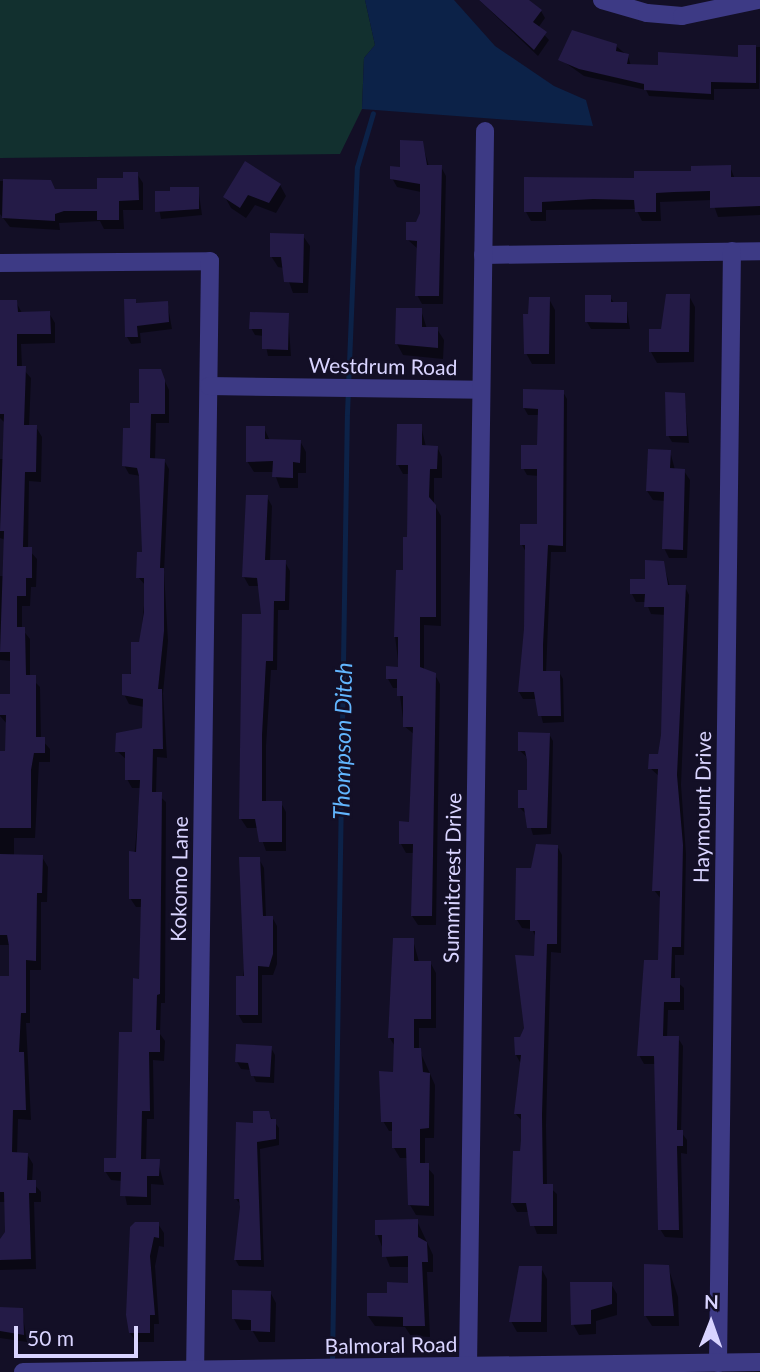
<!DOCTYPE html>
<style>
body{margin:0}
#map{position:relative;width:760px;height:1372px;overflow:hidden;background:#130f26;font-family:Lato,sans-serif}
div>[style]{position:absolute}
.green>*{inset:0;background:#12302f}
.water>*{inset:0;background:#0c2248}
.shadow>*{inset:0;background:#0007}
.stream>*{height:5px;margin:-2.5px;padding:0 2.5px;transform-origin:2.5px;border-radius:2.5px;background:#0c2248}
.building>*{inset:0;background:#241b47}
.minor>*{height:18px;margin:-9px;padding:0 9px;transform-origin:9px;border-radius:9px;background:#3d3a85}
span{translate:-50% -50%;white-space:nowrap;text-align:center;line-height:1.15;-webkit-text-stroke:5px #130f26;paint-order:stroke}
.street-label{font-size:21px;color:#d9d4ff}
.water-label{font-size:23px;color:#62b6ff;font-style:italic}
.north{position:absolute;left:676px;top:1288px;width:70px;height:70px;-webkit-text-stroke:5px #130f26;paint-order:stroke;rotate:1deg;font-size:19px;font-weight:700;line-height:28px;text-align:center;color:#d9d4ff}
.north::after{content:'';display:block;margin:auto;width:24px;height:32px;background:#d9d4ff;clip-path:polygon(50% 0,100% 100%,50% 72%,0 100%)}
.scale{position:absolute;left:14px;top:1326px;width:124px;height:32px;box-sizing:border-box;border:4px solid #d9d4ff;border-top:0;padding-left:9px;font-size:21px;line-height:24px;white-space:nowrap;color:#d9d4ff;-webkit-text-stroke:5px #130f26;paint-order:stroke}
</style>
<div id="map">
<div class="green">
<i style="clip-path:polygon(0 0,365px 0,375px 45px,364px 58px,362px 109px,340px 154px,0 158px)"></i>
</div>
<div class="water">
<i style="clip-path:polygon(365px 0,454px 0,495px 46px,554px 86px,586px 100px,593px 126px,362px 109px,364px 58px,375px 45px)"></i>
</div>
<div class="shadow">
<i style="clip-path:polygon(479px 0,526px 0,541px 11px,545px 18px,538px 28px,549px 40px,538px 56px)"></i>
<i style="clip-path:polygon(616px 46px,628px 56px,631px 66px,660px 67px,740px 59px,740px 47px,760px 47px,759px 89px,714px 89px,714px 100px,649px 96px,646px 90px,584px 76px,560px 59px)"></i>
<i style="clip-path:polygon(422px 142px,429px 167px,441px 167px,446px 176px,443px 304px,422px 304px,417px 295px,418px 249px,408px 240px,421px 214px,421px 192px,397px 187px,392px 178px)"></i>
<i style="clip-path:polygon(730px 167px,735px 179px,760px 178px,760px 215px,718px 217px,712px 200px,660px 202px,661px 221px,642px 221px,636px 209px,546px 210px,546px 221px,531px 221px,526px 212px,526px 179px,636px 180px)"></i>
<i style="clip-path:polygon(137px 174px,143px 183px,143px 210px,123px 210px,124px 229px,104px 229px,100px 221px,59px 223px,60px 230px,10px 227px,0 214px,0 181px,50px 182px,55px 191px,98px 190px)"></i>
<i style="clip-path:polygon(280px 185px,286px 196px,276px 213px,255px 205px,246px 218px,231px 208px,225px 197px)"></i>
<i style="clip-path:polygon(198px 188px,202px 215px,161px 219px,156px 193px)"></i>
<i style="clip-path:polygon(303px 236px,310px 246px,308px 293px,293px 293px,284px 268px,278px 267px,271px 256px)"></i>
<i style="clip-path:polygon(689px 296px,695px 307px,694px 362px,657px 363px,651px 352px)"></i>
<i style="clip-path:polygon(610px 297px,615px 304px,626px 304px,630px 329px,591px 329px,587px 322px)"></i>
<i style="clip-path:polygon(549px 299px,555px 310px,555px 364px,532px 364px,526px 353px,530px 315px)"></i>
<i style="clip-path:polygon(135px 301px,138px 305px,167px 302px,172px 329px,140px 333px,141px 343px,131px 344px,127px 337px)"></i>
<i style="clip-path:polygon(0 302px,16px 302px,22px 313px,49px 313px,55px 323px,55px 343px,21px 344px,22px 368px,31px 378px,29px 427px,36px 427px,42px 437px,41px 482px,29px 481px,28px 549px,37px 559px,36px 587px,31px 587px,30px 606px,22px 606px,22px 629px,30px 639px,30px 677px,40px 687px,41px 739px,50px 749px,50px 762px,39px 762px,35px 838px,14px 838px,14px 856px,42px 857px,48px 867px,47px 902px,41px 902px,41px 970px,30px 970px,30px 1023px,26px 1023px,31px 1120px,18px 1119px,17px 1154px,27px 1154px,33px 1164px,32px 1182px,41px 1192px,41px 1202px,34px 1202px,36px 1269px,0 1270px,0 1241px,7px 1233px,6px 1202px,0 1202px,0 998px,10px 978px,11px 945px,0 945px,0 752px,7px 753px,8px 725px,0 716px,0 696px,12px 696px,11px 661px,0 660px,0 576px,5px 576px,6px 540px,0 538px,0 459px,5px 459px,6px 424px,0 418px)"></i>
<i style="clip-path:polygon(421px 310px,427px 329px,437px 329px,444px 340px,443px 359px,403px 355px,397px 344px)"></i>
<i style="clip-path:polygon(288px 315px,291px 356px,268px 356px,264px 336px,255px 335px,251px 328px)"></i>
<i style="clip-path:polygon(160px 371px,169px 390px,169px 423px,156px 423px,155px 460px,164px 460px,169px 469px,164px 572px,168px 641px,163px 693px,167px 758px,157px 757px,156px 793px,166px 802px,165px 1003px,161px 1003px,160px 1034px,165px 1041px,164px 1061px,153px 1060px,154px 1119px,147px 1119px,146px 1161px,158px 1161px,164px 1185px,151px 1184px,151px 1205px,127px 1205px,122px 1181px,111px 1180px,105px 1171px,117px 1160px,141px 980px,143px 907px,136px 907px,130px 898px,141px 788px,132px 788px,127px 779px,127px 760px,117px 751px,144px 730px,144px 707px,129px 704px,124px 694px,140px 644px,146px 586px,138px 577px,144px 554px,141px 476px,129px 474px,124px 465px,141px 405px)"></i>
<i style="clip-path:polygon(563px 392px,567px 399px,566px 552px,551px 552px,546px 673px,559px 672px,563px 679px,564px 722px,543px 723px,537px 699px,523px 699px,519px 692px,526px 629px,526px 552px,522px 545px,539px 526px,539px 476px,527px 475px,523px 468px,539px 447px,540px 415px,528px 415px,524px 408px)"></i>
<i style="clip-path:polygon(684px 394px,689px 443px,672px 442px,668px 435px)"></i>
<i style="clip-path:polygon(421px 426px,426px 447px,437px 447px,442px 457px,442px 478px,434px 478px,434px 504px,441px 516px,441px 626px,424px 625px,424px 670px,435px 675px,440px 684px,436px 925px,418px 925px,412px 916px,414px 853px,406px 853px,401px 844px,410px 824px,415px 735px,404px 726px,399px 688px,393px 688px,388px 679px,399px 668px,395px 636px,409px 538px,409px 474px,403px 474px,398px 465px)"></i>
<i style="clip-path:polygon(264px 428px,270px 441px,300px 441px,306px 452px,306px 473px,298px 473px,298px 488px,280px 488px,274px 472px,254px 472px,247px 461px)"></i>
<i style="clip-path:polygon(670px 451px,675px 470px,684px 471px,690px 480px,687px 558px,669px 558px,664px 548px,665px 501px,653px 500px,647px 491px)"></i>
<i style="clip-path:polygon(267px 497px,272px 506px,270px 562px,285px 562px,290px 571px,289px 610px,278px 610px,277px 670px,271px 670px,266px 746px,266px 803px,281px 803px,286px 812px,286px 851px,266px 851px,258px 828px,247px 828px,241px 819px,263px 616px,260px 586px,249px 586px,244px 577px)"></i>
<i style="clip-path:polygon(663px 562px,670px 587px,685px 587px,689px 595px,681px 785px,686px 854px,684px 955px,675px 955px,675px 980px,684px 988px,684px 1010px,668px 1010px,667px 1038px,678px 1038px,683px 1046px,681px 1132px,687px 1140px,687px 1154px,681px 1153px,683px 1238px,665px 1237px,660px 1229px,656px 1064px,644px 1064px,639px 1055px,660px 962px,661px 899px,654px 890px,660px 777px,650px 768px,660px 756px,662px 735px,666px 615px,651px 614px,646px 602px,636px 602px,632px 594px)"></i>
<i style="clip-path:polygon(549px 734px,553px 741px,551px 834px,533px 835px,527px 815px,520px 808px,529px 791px,528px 758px,520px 751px)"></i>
<i style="clip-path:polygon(557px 846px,562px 855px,561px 953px,551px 952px,546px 1125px,547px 1185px,557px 1194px,557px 1234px,537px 1234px,529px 1212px,517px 1212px,512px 1203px,515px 1153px,521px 1153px,523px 1122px,515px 1113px,521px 1064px,516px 1055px,526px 1028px,536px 938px,532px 929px,522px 928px,517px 920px,533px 870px)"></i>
<i style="clip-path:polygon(259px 859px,264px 868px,266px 917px,272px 917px,277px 926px,277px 964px,273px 975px,262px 975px,262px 1023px,243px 1023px,238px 1014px)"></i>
<i style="clip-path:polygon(413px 940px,419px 962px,430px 962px,436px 973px,436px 1028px,419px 1028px,419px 1049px,435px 1085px,434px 1138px,425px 1138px,425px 1165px,434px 1175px,434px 1216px,416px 1215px,410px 1205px,408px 1158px,400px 1158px,394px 1148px,394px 1131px,389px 1131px,383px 1121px,395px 1073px,396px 1048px,389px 1037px)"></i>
<i style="clip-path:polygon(271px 1048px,275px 1055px,274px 1083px,256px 1082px,251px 1070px,241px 1069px,237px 1062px)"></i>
<i style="clip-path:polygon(268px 1113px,279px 1128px,279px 1145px,260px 1149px,264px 1267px,239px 1266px,235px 1259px,242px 1206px,236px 1199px,255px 1124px)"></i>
<i style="clip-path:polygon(417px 1221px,433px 1255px,433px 1272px,427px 1272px,430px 1337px,411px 1336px,405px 1327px,375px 1326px,368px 1316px,388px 1295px,410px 1285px,410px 1267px,390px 1267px,377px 1234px)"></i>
<i style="clip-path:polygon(158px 1224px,164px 1233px,164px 1247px,159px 1246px,155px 1266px,159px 1324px,154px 1324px,154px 1342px,136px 1342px,130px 1333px,128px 1296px)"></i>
<i style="clip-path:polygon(668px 1267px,678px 1297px,679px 1326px,652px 1326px,645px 1315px)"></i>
<i style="clip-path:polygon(541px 1268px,547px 1279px,547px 1332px,517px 1332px,511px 1321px)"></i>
<i style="clip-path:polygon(611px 1284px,617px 1294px,617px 1315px,596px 1321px,596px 1334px,579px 1335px,573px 1324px)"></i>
<i style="clip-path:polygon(270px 1292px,276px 1303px,275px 1342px,259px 1342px,252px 1330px,240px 1330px,234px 1319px)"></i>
<i style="clip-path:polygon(0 1310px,22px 1310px,27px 1342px,0 1338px)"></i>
</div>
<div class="stream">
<i style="left:332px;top:1363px;width:950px;rotate:-89.1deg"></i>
<i style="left:347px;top:413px;width:246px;rotate:-87.7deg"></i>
<i style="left:357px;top:167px;width:56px;rotate:-73.5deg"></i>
</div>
<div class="building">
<i style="clip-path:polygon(479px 0,529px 0,542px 10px,533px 22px,547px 32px,534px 50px)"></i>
<i style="clip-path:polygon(572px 30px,617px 44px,616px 51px,629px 54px,627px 64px,658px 65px,658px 52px,738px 57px,738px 45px,756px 45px,756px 83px,711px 82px,711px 94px,644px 90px,644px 84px,579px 69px,558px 60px)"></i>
<i style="clip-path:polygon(400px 140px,423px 141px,427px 165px,442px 165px,439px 296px,415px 296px,417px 241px,406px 240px,406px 222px,416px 222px,420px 213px,420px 184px,390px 179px,390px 166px,400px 167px)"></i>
<i style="clip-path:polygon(245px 161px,281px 184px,269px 203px,248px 195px,240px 208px,223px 197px)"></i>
<i style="clip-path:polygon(731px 165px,731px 177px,760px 177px,760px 206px,710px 208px,710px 191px,674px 192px,656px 193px,656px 212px,635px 212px,634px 200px,593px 199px,542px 202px,542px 212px,524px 212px,524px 177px,634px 178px,634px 171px,691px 171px,691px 166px)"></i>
<i style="clip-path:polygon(123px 172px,138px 172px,139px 200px,119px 201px,119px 220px,97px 220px,97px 211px,64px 211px,55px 214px,55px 221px,2px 218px,3px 179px,51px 180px,55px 189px,97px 189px,97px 178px,123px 178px)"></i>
<i style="clip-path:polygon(170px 187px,199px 187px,199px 209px,155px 212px,155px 191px,170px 191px)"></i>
<i style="clip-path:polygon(270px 233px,304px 234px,303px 283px,284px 282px,281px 257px,270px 257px)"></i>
<i style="clip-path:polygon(666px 294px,690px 294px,689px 352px,649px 352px,649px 329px,661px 329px)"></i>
<i style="clip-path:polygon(585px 295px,611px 295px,611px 302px,627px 302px,627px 323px,585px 322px)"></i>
<i style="clip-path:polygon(529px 297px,550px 297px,549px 354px,524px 354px,523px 314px,528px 314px)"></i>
<i style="clip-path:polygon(124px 299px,136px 299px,136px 303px,168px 301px,169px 322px,137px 326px,138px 337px,125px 337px)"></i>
<i style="clip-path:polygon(0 300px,17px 300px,18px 312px,50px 311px,51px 334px,17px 334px,17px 366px,26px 366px,24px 425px,37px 425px,36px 472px,25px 472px,23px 547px,32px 547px,32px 578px,26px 578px,26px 596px,17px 596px,17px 627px,25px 627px,26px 675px,36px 675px,36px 737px,45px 737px,45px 753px,34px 753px,31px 770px,31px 828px,0 828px,0 751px,5px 751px,6px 715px,0 715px,0 694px,10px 694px,10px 652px,0 652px,4px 531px,0 531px,4px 414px,0 414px)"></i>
<i style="clip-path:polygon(396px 308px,422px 308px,422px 327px,438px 327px,438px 348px,395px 344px)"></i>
<i style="clip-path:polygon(250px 312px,289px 313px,288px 350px,262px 349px,262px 329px,249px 329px)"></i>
<i style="clip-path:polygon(139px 369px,161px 369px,165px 380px,165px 414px,151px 414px,150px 458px,165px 459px,160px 568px,164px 568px,164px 631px,158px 689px,162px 689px,163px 749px,153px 749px,152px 792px,162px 792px,160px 994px,157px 995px,156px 1030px,160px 1030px,160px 1052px,149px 1052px,150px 1111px,142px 1111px,141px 1159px,160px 1159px,159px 1176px,147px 1176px,147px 1197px,120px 1196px,121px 1172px,104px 1172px,104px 1158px,116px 1158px,119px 1032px,132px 1032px,133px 978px,139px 979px,141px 899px,129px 899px,129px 851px,136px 852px,140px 780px,125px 780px,125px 752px,115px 752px,116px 733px,142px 728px,143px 699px,122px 695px,122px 674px,131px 674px,131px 642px,139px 642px,144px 612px,144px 578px,136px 578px,137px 552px,142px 552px,139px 476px,137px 468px,122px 466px,123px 428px,130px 428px,130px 403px,139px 403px)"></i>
<i style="clip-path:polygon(523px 389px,564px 390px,563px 546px,548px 545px,543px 645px,543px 671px,560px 671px,561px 716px,538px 716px,534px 692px,518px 692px,524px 629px,525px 545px,520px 545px,520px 524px,537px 524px,537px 469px,521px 469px,521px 445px,537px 445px,538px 409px,523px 408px)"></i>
<i style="clip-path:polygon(665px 392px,685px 393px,687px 436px,666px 436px)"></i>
<i style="clip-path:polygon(397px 424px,422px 424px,422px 445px,438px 446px,437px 469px,430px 469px,429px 497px,436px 505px,436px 617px,420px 617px,420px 667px,436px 673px,432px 916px,411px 916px,413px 844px,399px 844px,399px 821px,409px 822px,413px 727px,403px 727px,403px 696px,397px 696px,397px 679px,386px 679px,386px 666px,398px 667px,398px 637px,394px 637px,396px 570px,403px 570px,403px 537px,407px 537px,408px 465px,396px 465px)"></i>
<i style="clip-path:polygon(246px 426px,265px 426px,265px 439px,301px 440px,300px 463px,293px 462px,293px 478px,272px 477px,273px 461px,246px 462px)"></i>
<i style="clip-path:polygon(648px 449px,671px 450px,670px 468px,685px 469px,683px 550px,662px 549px,664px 492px,646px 491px)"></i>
<i style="clip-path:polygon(246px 495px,268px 495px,265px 560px,286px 560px,285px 601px,274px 601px,273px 661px,266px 661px,262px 735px,262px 801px,282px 801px,282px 842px,259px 842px,255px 819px,239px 819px,242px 614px,261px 614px,257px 578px,242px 577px)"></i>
<i style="clip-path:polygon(645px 560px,664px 561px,668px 585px,686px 585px,677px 775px,683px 845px,681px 947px,672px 947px,671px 978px,680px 978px,680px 1002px,664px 1002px,663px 1036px,679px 1036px,677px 1130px,683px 1130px,683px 1146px,677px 1146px,679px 1230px,658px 1230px,654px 1056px,637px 1056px,644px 960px,658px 960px,660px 891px,652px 891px,658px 769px,648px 769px,649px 754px,658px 754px,661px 735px,664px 607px,644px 607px,645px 594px,630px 594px,630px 579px,645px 579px)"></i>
<i style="clip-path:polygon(518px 732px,550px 733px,547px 828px,527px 828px,524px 808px,518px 808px,518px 790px,527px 790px,527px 760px,525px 751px,518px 751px)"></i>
<i style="clip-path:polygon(536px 844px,558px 845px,557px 944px,547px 944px,542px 1115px,543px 1184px,553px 1184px,553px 1226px,530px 1226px,526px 1203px,511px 1203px,513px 1151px,520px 1151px,521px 1140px,521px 1114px,514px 1114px,521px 1055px,515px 1055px,514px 1037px,520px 1037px,524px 1028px,515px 955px,534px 956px,535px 931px,530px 931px,530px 920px,515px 920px,516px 868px,531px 868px)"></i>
<i style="clip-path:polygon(0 854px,43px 855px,42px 893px,37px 893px,36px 961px,26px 960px,26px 1013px,21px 1013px,19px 1052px,24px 1052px,26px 1110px,13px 1110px,12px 1152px,28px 1153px,27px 1180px,36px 1180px,36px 1193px,29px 1193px,31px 1259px,0 1260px,0 1239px,5px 1232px,4px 1192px,0 1192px,0 976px,9px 976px,9px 946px,7px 935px,0 935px)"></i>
<i style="clip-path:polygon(239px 857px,260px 857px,263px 916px,273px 916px,273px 954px,269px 967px,258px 966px,258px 1015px,236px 1015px,236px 976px,244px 976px)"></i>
<i style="clip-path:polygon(393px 938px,414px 938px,414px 961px,431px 961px,431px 1019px,414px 1019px,414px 1048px,421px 1048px,423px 1072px,430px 1073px,429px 1128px,420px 1129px,420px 1163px,429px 1163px,429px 1206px,408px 1205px,406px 1148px,392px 1148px,392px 1122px,381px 1122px,379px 1071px,393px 1072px,394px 1038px,388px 1038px)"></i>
<i style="clip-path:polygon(236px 1044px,272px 1046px,270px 1077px,251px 1076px,248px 1063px,235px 1062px)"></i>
<i style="clip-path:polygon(253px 1111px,269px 1111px,271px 1119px,276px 1119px,276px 1139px,257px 1142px,261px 1260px,234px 1260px,240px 1207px,239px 1199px,234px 1199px,236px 1122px,253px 1123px)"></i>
<i style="clip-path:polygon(418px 1219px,418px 1237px,427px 1242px,428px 1262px,422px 1262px,425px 1326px,403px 1326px,403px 1317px,367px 1316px,367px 1293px,387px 1293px,387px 1282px,408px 1283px,408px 1256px,382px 1257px,382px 1235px,375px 1235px,375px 1220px)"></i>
<i style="clip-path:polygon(135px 1222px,159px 1222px,159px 1238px,154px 1237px,150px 1256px,155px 1315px,150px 1315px,150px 1333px,129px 1333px,126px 1315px,130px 1227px)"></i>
<i style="clip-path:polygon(644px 1264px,669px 1265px,674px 1316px,644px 1316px)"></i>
<i style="clip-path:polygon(519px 1266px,542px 1266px,541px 1322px,509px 1322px)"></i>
<i style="clip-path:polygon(570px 1282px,612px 1282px,612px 1304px,591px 1310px,591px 1324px,571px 1325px)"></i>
<i style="clip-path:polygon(232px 1290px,271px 1291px,270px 1332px,251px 1331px,251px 1320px,232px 1319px)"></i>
<i style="clip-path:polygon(0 1307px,23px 1308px,24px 1335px,0 1331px)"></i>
</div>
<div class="minor">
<i style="left:602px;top:0;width:47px;rotate:16.1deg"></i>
<i style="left:647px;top:13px;width:35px;rotate:5deg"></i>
<i style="left:682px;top:16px;width:78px;rotate:-11.9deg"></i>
<i style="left:483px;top:255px;width:277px;rotate:-0.8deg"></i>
<i style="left:0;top:263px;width:210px;rotate:-0.5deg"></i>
<i style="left:210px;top:261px;width:1111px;rotate:90.77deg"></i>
<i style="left:209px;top:386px;width:272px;rotate:0.8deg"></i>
<i style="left:718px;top:1363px;width:1112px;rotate:-89.28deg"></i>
<i style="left:468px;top:1367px;width:1236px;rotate:-89.21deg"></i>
<i style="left:23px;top:1372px;width:737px;rotate:-0.78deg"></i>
</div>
<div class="street-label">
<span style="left:383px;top:366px;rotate:1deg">Westdrum Road</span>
<span style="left:702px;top:807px;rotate:-89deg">Haymount Drive</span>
<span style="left:452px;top:878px;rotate:-89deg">Summitcrest Drive</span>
<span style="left:179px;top:879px;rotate:-89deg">Kokomo Lane</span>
<span style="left:391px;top:1345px;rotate:-1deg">Balmoral Road</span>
</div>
<div class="water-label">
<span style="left:342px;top:741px;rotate:-89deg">Thompson Ditch</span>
</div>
<div class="north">N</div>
<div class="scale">50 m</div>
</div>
